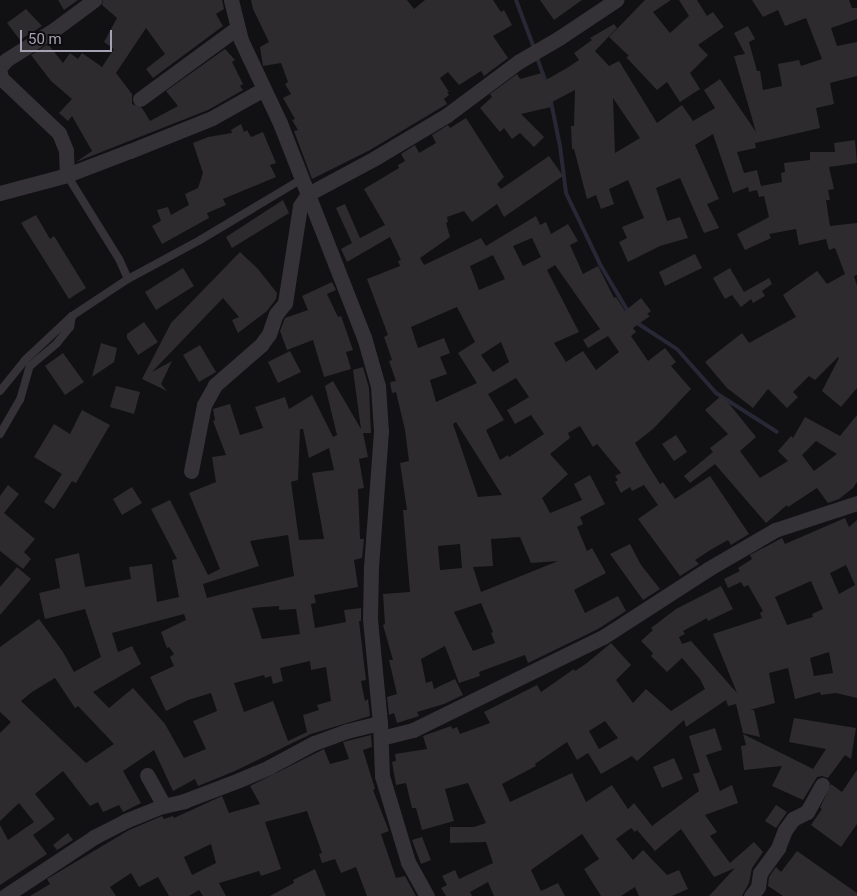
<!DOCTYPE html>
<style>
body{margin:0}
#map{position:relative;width:857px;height:896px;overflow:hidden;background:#111012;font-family:Roboto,sans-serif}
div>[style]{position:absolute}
.stream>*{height:4px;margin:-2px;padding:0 2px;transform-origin:2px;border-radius:2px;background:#272735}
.building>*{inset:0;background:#2d2b2e}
.lane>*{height:8px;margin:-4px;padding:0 4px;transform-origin:4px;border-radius:4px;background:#343137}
.street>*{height:15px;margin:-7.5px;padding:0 7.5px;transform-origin:7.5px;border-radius:7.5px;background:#343137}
span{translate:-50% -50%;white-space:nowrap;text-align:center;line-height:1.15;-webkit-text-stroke:4.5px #0c0b0d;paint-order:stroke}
.scale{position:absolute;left:20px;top:30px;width:92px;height:22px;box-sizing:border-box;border:2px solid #a6a1b3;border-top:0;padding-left:6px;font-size:15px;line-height:18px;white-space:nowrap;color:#a6a1b3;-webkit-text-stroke:4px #0c0b0d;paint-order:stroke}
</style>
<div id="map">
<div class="stream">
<i style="left:516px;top:0;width:51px;rotate:69.4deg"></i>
<i style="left:536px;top:55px;width:30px;rotate:70deg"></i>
<i style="left:550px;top:97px;width:50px;rotate:78.5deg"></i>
<i style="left:560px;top:146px;width:47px;rotate:82.7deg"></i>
<i style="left:566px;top:193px;width:81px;rotate:64.4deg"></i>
<i style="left:601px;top:266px;width:55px;rotate:59.2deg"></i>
<i style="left:634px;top:321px;width:51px;rotate:33.1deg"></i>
<i style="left:677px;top:349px;width:59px;rotate:48.4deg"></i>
<i style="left:716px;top:393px;width:72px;rotate:32.6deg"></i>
</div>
<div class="building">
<i style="clip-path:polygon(58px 0,78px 0,64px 10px)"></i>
<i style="clip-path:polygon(103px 0,222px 0,224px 9px,216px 14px,223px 26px,153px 78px,146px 69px,165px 54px,146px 28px,116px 73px,132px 94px,132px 104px,142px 108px,150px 121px,178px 106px,166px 91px,225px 49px,235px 60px,232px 62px,243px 84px,240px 86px,243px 90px,208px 110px,76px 162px,92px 151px,72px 116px,68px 121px,59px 113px,72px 99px,51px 81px,31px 55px,48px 44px,63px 63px,70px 53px,78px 59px,82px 53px,102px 67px,114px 49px,104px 42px,117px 18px,102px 5px)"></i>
<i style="clip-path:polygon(251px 0,407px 0,414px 9px,425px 0,493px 0,501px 12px,504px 10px,512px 25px,493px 36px,508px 58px,484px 76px,481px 71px,459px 85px,448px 72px,440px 78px,449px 92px,447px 92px,449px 95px,444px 99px,447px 104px,370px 150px,312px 179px,294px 131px,298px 130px,292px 120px,295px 119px,283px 98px,291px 94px,285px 84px,288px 82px,281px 63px,263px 66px,260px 47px,269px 42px,253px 9px)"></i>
<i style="clip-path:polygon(540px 0,582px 0,554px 20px)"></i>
<i style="clip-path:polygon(645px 0,671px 0,653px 12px,670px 33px,689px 16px,679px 0,697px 0,707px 16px,713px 12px,724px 27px,698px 45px,708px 55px,690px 73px,700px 89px,680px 102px,667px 82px,657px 90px,626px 57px,629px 56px,609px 37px)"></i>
<i style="clip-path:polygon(evenodd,752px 0,849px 0,852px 8px,857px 8px,857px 19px,831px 28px,837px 46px,857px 42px,857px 76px,830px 83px,834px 104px,816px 108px,820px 128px,755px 143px,756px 148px,737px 152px,744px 173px,757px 170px,761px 186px,782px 182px,781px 173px,785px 172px,784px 163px,810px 160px,810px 152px,835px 152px,834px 143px,855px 140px,857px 163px,829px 167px,834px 189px,828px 190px,830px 200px,826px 200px,830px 226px,857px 223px,857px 275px,854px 276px,857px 286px,857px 388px,841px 407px,822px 391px,839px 358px,838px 357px,815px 380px,809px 376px,793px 392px,798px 397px,787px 408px,768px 389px,753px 408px,727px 388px,705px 362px,742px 333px,749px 343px,796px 317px,783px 295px,817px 271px,827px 284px,845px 274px,835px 248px,829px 250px,826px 239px,799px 245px,796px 229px,769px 234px,771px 238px,745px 250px,737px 234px,769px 217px,764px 196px,759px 197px,757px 190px,749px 192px,748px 187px,733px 193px,713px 134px,695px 145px,719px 199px,707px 204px,719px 228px,704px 233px,680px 178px,656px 188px,667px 221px,680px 217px,688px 238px,660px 246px,628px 262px,619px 242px,627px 238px,622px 227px,644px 218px,628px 180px,609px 189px,614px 204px,601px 209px,596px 195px,587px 199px,574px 149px,572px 149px,571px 126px,574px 126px,575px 90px,550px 103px,551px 107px,521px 114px,544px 137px,534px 147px,520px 133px,512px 139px,504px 128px,500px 132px,480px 108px,492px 97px,490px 94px,517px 74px,520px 79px,542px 73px,544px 81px,567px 68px,579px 60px,574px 53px,592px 40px,590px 38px,614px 24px,617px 28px,595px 51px,609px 66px,619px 61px,657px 123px,682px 105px,693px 121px,715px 108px,704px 90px,720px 79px,756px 132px,734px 56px,745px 54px,734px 33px,748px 26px,755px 39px,749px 42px,757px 71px,760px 71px,763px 90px,782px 86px,778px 64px,799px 60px,801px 66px,822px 59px,806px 18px,785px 26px,778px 10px,763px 17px,752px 0,613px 98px,640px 138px,615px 153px,613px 98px)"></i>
<i style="clip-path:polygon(26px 9px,42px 26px,20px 40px,7px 23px)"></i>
<i style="clip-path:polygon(evenodd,466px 118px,504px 177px,497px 184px,501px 189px,549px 156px,563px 176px,504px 217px,497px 204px,472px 222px,464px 211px,447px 217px,448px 222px,446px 223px,450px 237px,420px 258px,424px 265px,481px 238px,486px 246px,536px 216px,540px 225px,546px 222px,551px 234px,568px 224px,578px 241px,570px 245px,583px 274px,598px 266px,614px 298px,616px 297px,625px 311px,641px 298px,651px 311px,647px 314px,650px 316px,633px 328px,636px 332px,631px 336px,648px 361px,665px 348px,676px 362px,671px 366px,691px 389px,653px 429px,635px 443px,643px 457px,660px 484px,663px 482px,675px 499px,710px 476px,749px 534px,731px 545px,728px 540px,712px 549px,695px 560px,699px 564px,680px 576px,638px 519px,658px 505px,644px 485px,632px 491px,630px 487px,621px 493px,615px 482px,618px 480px,615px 476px,621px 473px,597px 444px,593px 447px,580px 426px,568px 433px,570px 438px,550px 454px,568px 474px,542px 498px,550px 513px,582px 500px,574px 484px,590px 475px,605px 504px,580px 517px,583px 524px,577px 527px,587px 551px,592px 548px,606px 573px,574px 590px,585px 613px,618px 596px,626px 611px,598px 629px,528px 663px,525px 655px,479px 672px,480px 676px,459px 683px,445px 646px,421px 659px,426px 683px,432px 681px,434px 689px,455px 679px,463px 695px,444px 704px,417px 712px,419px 716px,397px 723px,394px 713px,389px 715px,387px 697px,397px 694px,389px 660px,393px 660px,383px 625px,385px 624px,383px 594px,410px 592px,403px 510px,407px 510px,400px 463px,409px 461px,405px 430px,396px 392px,392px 393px,390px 382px,396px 381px,389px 361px,392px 360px,384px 337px,388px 335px,367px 279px,400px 266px,398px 261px,401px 260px,390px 237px,347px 262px,341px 249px,352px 243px,336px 208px,345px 204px,360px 238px,385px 225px,364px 189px,399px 168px,398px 165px,405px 161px,401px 154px,415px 145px,419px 153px,436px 143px,432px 135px,448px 125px,450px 128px,466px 118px,532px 238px,541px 257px,523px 266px,513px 246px,532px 238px,466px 118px,493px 255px,505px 279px,479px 290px,470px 266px,493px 255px,466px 118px,555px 265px,600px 329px,583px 340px,588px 348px,608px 336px,619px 352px,596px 370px,583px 351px,566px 362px,554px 343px,579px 332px,547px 270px,555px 265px,466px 118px,457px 307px,475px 342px,458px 353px,477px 383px,436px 402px,430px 380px,447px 374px,440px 357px,450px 353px,444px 338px,418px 348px,411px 327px,457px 307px,466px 118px,501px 342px,509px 362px,493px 372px,481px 355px,501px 342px,466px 118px,516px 378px,529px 397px,507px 410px,515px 424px,531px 415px,544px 434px,509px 457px,508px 455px,500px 460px,486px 430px,504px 420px,488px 394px,516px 378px,466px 118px,456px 422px,502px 495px,478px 497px,453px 424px,456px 422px,466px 118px,520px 537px,531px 563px,558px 561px,481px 592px,473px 567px,493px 566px,491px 539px,520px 537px,466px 118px,460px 544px,462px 568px,440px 570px,438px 546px,460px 544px,466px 118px,481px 603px,493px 632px,491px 633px,495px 643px,473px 651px,454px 612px,481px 603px)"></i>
<i style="clip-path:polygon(241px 124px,244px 132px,247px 130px,251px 137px,263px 132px,276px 163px,270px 165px,276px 177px,223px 199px,226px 205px,207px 213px,209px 218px,162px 244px,152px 226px,161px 221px,157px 210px,168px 207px,171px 215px,189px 205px,185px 194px,198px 188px,203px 173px,193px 143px,208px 137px,232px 133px,231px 130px)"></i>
<i style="clip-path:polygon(283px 200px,289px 213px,232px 248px,226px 237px)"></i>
<i style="clip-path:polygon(36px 215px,50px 239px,54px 236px,86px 288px,69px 299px,21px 223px)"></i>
<i style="clip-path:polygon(240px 252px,258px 269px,277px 293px,276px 299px,267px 311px,238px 333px,232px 320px,239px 317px,223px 298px,152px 372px,172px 361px,161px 384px,167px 391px,142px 379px,171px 323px)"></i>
<i style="clip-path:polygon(695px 254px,702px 268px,665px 286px,659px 272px)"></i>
<i style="clip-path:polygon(183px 268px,194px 286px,156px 310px,145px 292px)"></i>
<i style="clip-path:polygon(730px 268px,744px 292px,769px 278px,772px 284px,762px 291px,765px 296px,753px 303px,751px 299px,741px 307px,732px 295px,725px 299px,713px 278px)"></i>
<i style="clip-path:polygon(332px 282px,336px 290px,327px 294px,338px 317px,341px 316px,353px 350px,346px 352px,351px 369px,324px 377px,313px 340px,287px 350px,280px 331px,285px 318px,308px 310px,302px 296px)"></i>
<i style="clip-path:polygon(144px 322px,158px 342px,138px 355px,127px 338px,127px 334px)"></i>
<i style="clip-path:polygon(101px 343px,117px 348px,114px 362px,92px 377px)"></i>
<i style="clip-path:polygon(200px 345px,216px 372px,199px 382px,183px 355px)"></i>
<i style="clip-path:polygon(290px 351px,301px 372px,278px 383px,268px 362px)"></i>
<i style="clip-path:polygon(63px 353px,84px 382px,65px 395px,45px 366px)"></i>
<i style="clip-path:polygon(evenodd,363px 367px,369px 388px,371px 433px,363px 433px,368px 457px,359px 459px,364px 488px,358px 489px,359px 511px,360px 539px,364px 539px,362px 558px,354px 560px,358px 587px,314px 595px,316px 603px,311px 604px,315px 628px,346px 622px,344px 610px,361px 608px,361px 621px,359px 621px,366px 680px,361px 681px,365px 701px,368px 699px,370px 716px,311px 734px,235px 771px,198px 786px,195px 779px,173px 791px,154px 750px,123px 771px,141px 803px,123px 812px,119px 805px,103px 812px,98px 802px,90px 806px,63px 771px,35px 794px,55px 819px,33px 835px,47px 854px,0 885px,0 825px,8px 840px,34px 822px,19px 803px,0 821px,0 733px,11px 722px,0 712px,0 647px,39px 619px,63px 652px,74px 672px,101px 657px,85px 609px,45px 619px,39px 593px,60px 588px,55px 559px,79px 553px,85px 587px,131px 579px,129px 567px,152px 564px,157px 602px,179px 597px,172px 560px,177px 559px,151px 509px,170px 500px,208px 575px,220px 569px,189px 493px,216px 482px,212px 457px,226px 455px,213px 421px,215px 420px,213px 409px,230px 404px,240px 435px,263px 428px,255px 407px,285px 397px,289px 409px,312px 395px,333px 437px,337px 435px,325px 386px,333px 381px,361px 429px,353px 370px,363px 367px,300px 429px,303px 429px,309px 458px,329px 448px,334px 470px,312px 473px,324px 539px,299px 540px,291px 482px,298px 480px,300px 429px,363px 367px,288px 535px,294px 576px,207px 598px,203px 584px,259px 566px,250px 541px,288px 535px,363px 367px,279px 606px,279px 610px,296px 609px,300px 634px,262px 639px,252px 608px,279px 606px,363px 367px,184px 614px,186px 620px,161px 632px,167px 648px,169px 647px,174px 654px,170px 657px,174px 666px,150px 677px,166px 711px,188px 700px,211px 693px,217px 711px,193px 721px,206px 749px,184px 758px,165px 724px,133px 688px,109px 708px,93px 692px,141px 664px,132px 646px,118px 652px,112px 633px,184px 614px,363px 367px,310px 661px,311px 670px,326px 667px,331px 701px,317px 705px,319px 710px,303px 715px,307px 732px,288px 741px,273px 701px,244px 712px,234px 683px,264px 675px,265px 678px,271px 676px,273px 684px,283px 681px,280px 668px,310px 661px,363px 367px,55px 678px,75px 708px,78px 706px,114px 744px,86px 763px,21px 701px,32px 692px,55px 678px)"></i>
<i style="clip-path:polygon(116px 386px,140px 392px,134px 414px,110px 407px)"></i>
<i style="clip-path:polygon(evenodd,722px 395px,756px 437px,740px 451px,760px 478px,788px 461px,778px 451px,791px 436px,793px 438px,805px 417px,840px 436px,857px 415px,857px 482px,853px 488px,839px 499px,828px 503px,817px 488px,788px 507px,787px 505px,766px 523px,715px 464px,690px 483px,684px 476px,713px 452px,710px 448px,728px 434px,705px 410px,722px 395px,816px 441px,837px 454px,814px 471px,802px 455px,816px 441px)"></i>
<i style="clip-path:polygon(82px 410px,110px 425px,76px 483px,72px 481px,54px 509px,44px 502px,62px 474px,34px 457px,54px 424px,70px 434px)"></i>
<i style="clip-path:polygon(676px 435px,687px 452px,674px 461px,662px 444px)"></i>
<i style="clip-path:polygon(8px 485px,19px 494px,4px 513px,35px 539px,24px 552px,31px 559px,23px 569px,0 551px,0 496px)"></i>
<i style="clip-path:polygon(132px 487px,142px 503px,122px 515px,113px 499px)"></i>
<i style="clip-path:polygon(evenodd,845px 518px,849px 527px,857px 520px,857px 698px,836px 693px,821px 695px,820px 692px,795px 699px,788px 668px,769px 673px,775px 703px,750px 710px,754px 710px,760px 737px,743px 733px,736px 704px,728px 706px,726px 700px,686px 727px,684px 720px,637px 761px,632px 756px,601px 774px,588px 753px,577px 760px,567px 742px,535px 764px,536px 766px,502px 784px,510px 802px,572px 773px,586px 802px,612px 785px,628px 809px,634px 803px,652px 826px,699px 791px,693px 774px,700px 772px,689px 736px,715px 728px,722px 750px,706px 755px,720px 791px,732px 785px,738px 803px,705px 815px,717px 832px,710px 836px,730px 863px,754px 842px,763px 852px,752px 868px,749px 883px,742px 896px,709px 896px,735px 868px,714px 877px,681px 829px,655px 851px,637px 830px,635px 832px,631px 828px,616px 839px,633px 860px,643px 850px,667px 875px,679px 870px,688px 889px,672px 896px,639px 896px,635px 887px,621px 896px,601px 896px,584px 869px,599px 859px,582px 834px,531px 870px,541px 891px,558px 883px,565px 896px,494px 896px,488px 882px,470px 892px,472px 896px,446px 896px,441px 888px,447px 885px,442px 876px,455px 870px,459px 879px,493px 863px,486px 842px,450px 843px,450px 827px,474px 827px,486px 823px,468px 783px,445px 789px,454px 821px,422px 830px,416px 808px,412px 808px,406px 783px,396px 785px,392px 762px,396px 761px,395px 754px,427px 749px,423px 736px,451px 726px,452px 729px,457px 727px,460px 734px,490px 723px,484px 712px,537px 685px,541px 692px,574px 669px,575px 671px,587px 663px,611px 643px,631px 665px,616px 680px,633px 703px,646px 689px,671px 711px,705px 689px,700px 679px,682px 658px,667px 672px,651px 656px,653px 653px,641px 641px,653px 630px,651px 628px,676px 609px,721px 586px,733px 609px,708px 621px,707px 618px,683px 631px,685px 634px,679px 637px,682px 644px,691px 641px,737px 693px,713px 634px,762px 618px,760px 613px,763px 611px,748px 585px,744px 587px,741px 582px,728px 588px,724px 579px,740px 571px,738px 568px,752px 559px,750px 555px,782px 538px,785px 544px,845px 518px,846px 565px,855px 585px,839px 594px,830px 573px,846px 565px,845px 518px,811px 581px,823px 609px,812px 614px,813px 617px,787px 625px,775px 597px,811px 581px,845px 518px,829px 652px,833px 673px,814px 676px,810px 658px,829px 652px,845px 518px,605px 721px,618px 738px,599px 749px,589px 731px,605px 721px)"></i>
<i style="clip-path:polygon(630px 544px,641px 565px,660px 589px,643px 600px,610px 554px)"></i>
<i style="clip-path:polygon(17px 567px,31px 579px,0 615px,0 587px)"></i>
<i style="clip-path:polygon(794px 718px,856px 728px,851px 759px,845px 755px,828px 778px,822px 776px,817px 777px,803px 800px,772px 786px,782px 766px,744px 770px,741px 746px,746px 745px,743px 734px,813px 769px,826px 749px,789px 742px)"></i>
<i style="clip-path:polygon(evenodd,371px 735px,372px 747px,363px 750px,375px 789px,373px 790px,389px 831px,381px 834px,396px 878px,405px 876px,416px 896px,367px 896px,356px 867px,341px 873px,335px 859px,322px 863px,319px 854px,322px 853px,307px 811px,265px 822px,281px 869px,261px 876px,259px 871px,219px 883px,226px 896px,203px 896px,199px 890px,189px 896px,169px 896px,158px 877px,139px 887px,131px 873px,110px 887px,116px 896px,30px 896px,50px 884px,47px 879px,129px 830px,162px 816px,164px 819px,173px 816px,174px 818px,222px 796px,229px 813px,260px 804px,250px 786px,324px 749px,330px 764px,349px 759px,343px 742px,371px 735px,211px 844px,216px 863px,192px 875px,184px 857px,211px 844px)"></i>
<i style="clip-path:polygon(674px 758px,683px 779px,662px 788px,653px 767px)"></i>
<i style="clip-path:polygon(857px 770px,857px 824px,841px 847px,811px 825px,822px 809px,820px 808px,831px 784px,842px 792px)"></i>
<i style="clip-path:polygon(776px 805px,787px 812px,776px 828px,765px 821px)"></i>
<i style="clip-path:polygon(68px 833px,73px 840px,57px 850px,53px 845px)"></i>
<i style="clip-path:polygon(422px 837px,431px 860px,421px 864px,412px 840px)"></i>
<i style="clip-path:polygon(797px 851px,857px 893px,857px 896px,783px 896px,768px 886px,769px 877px,776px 867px,781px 872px)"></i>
<i style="clip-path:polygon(315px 869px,326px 896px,270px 896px,294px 883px,293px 880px)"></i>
</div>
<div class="lane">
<i style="left:128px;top:279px;width:82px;rotate:-28.4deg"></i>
<i style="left:200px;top:240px;width:119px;rotate:-30.9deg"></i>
<i style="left:0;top:391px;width:40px;rotate:-51deg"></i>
<i style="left:25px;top:360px;width:64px;rotate:-43.1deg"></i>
<i style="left:72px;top:316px;width:67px;rotate:-33.5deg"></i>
<i style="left:128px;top:279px;width:22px;rotate:-114deg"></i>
<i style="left:119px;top:259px;width:99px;rotate:-121.8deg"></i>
<i style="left:0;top:434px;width:39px;rotate:-60deg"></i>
<i style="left:20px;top:400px;width:35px;rotate:-74deg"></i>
<i style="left:30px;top:366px;width:35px;rotate:-40deg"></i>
<i style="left:57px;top:343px;width:21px;rotate:-51deg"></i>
<i style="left:70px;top:327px;width:11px;rotate:-80deg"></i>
</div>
<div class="street">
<i style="left:231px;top:0;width:41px;rotate:76deg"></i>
<i style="left:241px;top:40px;width:92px;rotate:64.8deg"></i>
<i style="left:280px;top:123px;width:230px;rotate:68.6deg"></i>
<i style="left:364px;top:337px;width:51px;rotate:74.1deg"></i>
<i style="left:378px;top:386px;width:45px;rotate:86.2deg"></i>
<i style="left:381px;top:431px;width:136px;rotate:94.2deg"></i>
<i style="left:371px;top:567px;width:52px;rotate:91.1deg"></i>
<i style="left:370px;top:619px;width:104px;rotate:84.5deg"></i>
<i style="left:380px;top:723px;width:53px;rotate:87.8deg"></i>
<i style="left:382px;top:776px;width:90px;rotate:73.2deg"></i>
<i style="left:408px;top:862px;width:39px;rotate:61deg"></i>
<i style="left:0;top:67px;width:9px;rotate:-49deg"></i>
<i style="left:6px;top:60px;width:58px;rotate:-32.3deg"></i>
<i style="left:55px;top:29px;width:49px;rotate:-36.6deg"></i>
<i style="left:0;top:73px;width:5px;rotate:79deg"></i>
<i style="left:1px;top:78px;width:80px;rotate:43.5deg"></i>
<i style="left:59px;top:133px;width:18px;rotate:68deg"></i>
<i style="left:66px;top:150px;width:25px;rotate:88deg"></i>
<i style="left:140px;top:99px;width:120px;rotate:-36.2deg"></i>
<i style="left:0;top:193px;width:69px;rotate:-15deg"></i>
<i style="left:67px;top:175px;width:67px;rotate:-20.9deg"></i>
<i style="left:130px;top:151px;width:88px;rotate:-21.9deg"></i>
<i style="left:212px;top:118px;width:57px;rotate:-29.2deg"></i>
<i style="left:191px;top:471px;width:67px;rotate:-78.9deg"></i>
<i style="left:204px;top:405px;width:23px;rotate:-61deg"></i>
<i style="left:215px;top:385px;width:61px;rotate:-41deg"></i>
<i style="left:261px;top:345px;width:14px;rotate:-54deg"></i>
<i style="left:269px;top:334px;width:21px;rotate:-71deg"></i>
<i style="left:276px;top:314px;width:14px;rotate:-51deg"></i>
<i style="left:285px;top:303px;width:98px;rotate:-81.2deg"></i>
<i style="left:300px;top:206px;width:14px;rotate:-56deg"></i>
<i style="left:308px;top:194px;width:76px;rotate:-28.2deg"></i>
<i style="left:375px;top:158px;width:84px;rotate:-30.8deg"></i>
<i style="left:447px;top:115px;width:89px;rotate:-36.7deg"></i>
<i style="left:518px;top:62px;width:48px;rotate:-30.3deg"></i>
<i style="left:559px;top:38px;width:69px;rotate:-33.7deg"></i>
<i style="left:381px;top:738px;width:33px;rotate:-14deg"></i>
<i style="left:413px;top:730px;width:212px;rotate:-26.1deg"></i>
<i style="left:603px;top:637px;width:125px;rotate:-32.9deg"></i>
<i style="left:708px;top:569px;width:78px;rotate:-30.2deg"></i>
<i style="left:775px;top:530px;width:86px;rotate:-18.2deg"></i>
<i style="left:147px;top:775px;width:35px;rotate:61deg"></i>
<i style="left:5px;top:896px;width:107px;rotate:-33.5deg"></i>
<i style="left:94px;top:837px;width:35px;rotate:-27deg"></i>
<i style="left:125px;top:821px;width:37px;rotate:-22deg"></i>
<i style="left:159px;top:807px;width:26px;rotate:-13deg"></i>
<i style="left:184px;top:801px;width:59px;rotate:-20.9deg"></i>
<i style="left:239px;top:780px;width:33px;rotate:-23deg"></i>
<i style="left:269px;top:767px;width:51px;rotate:-28.1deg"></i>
<i style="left:314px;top:743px;width:35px;rotate:-20deg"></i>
<i style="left:347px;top:731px;width:34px;rotate:-14deg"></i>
<i style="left:751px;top:896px;width:11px;rotate:-52deg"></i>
<i style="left:758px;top:887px;width:14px;rotate:-82deg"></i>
<i style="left:760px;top:873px;width:31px;rotate:-54deg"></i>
<i style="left:778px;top:848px;width:19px;rotate:-69deg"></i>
<i style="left:785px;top:830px;width:14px;rotate:-54deg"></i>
<i style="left:793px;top:819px;width:16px;rotate:-27deg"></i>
<i style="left:807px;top:812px;width:31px;rotate:-61deg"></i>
</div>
<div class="scale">50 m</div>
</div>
